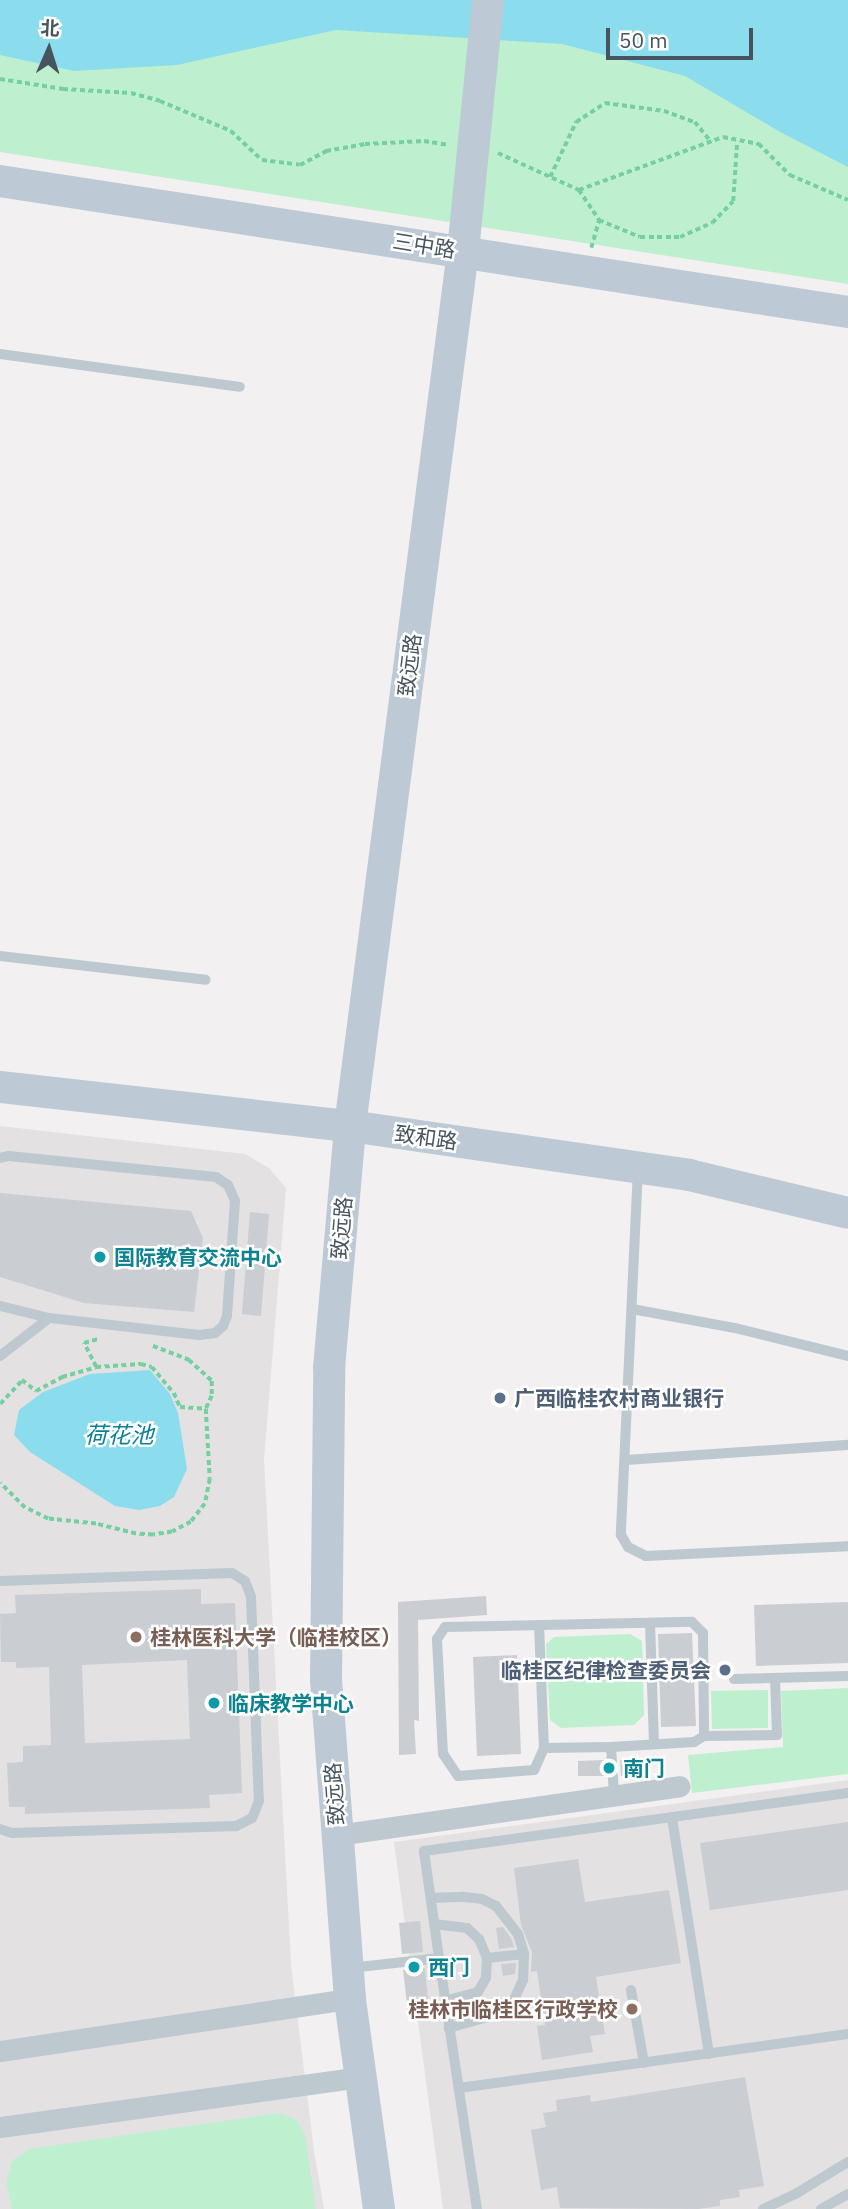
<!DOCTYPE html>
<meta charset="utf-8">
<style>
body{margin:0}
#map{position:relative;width:848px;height:2209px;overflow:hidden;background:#f2f0f0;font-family:"IBM Plex Sans","Noto Sans SC",sans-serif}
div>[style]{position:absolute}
.education>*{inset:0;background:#e3e1e2}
.green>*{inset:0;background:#bef0cf}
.water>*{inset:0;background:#8bdded}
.building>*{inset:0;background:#cacdd2}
.path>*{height:3.5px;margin-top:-1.75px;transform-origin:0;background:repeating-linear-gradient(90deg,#76cf9f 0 5px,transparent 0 8.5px)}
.service>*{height:10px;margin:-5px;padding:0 5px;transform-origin:5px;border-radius:5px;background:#bdc8cf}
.minor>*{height:21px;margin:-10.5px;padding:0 10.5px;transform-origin:10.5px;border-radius:10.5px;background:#bdc8cf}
.secondary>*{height:32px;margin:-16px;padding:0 16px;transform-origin:16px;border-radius:16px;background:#bdc9d4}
.secondary-bridge>*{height:32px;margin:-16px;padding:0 16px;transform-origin:16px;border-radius:16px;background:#bdc9d4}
.dots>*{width:19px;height:19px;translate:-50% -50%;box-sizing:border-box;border:4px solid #fff;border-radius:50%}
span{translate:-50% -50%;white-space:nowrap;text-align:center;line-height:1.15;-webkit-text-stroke:5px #fff;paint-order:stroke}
.street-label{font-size:21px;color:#47545e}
.culture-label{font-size:21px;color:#0d838f;font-weight:700}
.left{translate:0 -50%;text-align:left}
.service-label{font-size:21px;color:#4e5e75;font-weight:700}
.right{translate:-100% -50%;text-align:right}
.education-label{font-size:21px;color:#785e54;font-weight:700}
.water-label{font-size:23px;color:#0b8096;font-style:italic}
.north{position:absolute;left:14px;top:14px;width:70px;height:70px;-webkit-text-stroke:5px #fff;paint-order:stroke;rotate:3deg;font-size:19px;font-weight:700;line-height:28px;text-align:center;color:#47545e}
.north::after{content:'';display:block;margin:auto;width:24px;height:32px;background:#47545e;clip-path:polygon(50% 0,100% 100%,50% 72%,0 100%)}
.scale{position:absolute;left:606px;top:28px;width:147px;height:32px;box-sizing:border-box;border:4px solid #47545e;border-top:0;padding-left:9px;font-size:21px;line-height:24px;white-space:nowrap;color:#47545e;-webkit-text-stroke:5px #fff;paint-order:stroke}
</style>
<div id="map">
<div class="education">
<i style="clip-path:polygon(0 1126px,245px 1154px,269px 1168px,286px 1188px,264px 1460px,291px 1965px,314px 2151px,324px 2209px,0 2209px)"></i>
<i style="clip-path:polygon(848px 1780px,848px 2209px,443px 2209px,394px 1842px)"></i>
</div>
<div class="green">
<i style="clip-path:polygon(0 0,848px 0,848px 284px,0 152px)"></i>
<i style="clip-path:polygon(630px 1634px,642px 1641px,644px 1715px,634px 1725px,561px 1728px,550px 1720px,546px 1644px,554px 1637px)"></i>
<i style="clip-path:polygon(848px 1688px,848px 1774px,692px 1793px,688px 1755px,783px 1747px,781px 1691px)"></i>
<i style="clip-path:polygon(768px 1690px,768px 1728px,712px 1729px,711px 1691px)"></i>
<i style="clip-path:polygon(279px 2113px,296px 2119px,305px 2135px,316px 2209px,12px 2209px,6px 2182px,12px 2161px,29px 2149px)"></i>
</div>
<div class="water">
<i style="clip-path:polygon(0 0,848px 0,848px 167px,782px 133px,685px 76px,562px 44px,336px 30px,177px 65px,74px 71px,0 55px)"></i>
<i style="clip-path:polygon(150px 1370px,170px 1394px,178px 1413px,187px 1469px,174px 1497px,160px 1506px,139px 1510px,115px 1506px,30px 1452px,14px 1435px,19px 1410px,43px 1392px,90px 1374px)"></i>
</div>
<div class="building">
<i style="clip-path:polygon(0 1193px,191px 1211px,203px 1238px,194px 1312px,84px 1303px,0 1277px)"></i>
<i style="clip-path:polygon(250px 1212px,269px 1214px,261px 1316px,242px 1314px)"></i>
<i style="clip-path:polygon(evenodd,201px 1589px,201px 1604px,235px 1603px,242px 1793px,209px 1795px,210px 1808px,25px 1814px,25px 1807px,9px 1807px,7px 1763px,23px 1762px,23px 1746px,51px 1745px,49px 1667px,16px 1668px,16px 1662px,1px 1662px,0 1614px,16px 1613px,15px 1595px,201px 1589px,187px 1660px,190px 1739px,85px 1743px,82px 1665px,187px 1660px)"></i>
<i style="clip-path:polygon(486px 1596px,487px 1615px,418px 1620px,419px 1721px,414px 1720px,416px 1754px,399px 1755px,398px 1602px)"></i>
<i style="clip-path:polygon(848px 1602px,848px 1663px,756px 1666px,754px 1605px)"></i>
<i style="clip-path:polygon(692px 1633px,696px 1726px,661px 1727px,658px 1634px)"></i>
<i style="clip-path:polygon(517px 1655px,521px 1754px,477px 1756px,473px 1657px)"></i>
<i style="clip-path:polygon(604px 1760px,605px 1776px,578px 1776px,578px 1761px)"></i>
<i style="clip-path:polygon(620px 1760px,641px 1760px,641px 1775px,621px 1776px)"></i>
<i style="clip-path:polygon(848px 1822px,848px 1890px,710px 1910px,700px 1843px)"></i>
<i style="clip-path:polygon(578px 1859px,585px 1902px,669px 1890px,681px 1963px,596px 1977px,605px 2034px,590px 2036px,593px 2052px,542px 2060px,537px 2026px,545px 2025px,537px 1971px,531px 1972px,532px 1952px,521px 1925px,514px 1868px)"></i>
<i style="clip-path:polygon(420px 1921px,423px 1952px,402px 1954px,399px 1923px)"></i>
<i style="clip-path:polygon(503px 1927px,511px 1938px,514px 1947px,499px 1949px,496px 1928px)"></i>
<i style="clip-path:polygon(516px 1963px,515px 1974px,503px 1976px,501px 1964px)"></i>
<i style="clip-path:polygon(425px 1968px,429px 2010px,408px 2012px,403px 1970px)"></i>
<i style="clip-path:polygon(745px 2077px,764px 2186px,739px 2190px,740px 2197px,720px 2200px,720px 2206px,698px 2209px,560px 2208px,557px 2187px,541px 2190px,531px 2130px,546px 2127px,543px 2113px,557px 2111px,556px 2100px,590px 2095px,591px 2102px)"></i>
</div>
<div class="path">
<i style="left:0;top:79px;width:64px;rotate:9deg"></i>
<i style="left:63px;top:89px;width:68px;rotate:3.4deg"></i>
<i style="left:131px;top:93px;width:30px;rotate:15deg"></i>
<i style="left:160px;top:101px;width:77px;rotate:22.9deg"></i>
<i style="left:231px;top:131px;width:42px;rotate:43.1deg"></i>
<i style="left:262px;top:160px;width:38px;rotate:7deg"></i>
<i style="left:300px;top:165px;width:30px;rotate:-28deg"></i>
<i style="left:326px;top:151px;width:40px;rotate:-10deg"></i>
<i style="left:365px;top:144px;width:59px;rotate:-2.9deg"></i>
<i style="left:424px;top:141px;width:25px;rotate:9deg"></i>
<i style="left:498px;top:153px;width:89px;rotate:24.6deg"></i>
<i style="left:579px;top:190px;width:153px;rotate:-20.2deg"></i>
<i style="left:723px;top:137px;width:37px;rotate:11deg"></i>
<i style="left:759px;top:144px;width:44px;rotate:45deg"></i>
<i style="left:790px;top:175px;width:63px;rotate:23.3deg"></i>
<i style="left:550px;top:177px;width:61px;rotate:-64.7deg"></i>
<i style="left:576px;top:122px;width:35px;rotate:-33deg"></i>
<i style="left:605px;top:103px;width:60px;rotate:7.7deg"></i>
<i style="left:664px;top:111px;width:33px;rotate:20deg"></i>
<i style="left:695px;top:122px;width:26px;rotate:51deg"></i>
<i style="left:579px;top:190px;width:36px;rotate:56deg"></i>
<i style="left:599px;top:220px;width:44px;rotate:22.5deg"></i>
<i style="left:640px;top:237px;width:40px"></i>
<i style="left:680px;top:237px;width:35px;rotate:-24deg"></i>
<i style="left:712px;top:223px;width:30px;rotate:-46deg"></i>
<i style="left:733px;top:201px;width:60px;rotate:-86.2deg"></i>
<i style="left:591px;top:248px;width:29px;rotate:-74deg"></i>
<i style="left:153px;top:1346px;width:39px;rotate:21deg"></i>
<i style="left:189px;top:1360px;width:31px;rotate:42deg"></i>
<i style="left:212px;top:1381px;width:15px;rotate:90deg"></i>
<i style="left:212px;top:1396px;width:14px;rotate:115deg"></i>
<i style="left:96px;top:1367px;width:27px;rotate:-117deg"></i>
<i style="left:84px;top:1343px;width:15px;rotate:-16deg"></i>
<i style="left:0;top:1404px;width:33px;rotate:-47deg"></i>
<i style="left:22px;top:1380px;width:18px;rotate:38deg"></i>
<i style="left:36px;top:1391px;width:30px;rotate:-28deg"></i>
<i style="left:62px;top:1377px;width:35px;rotate:-16deg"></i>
<i style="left:96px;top:1367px;width:45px;rotate:-3.8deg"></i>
<i style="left:141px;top:1364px;width:11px;rotate:15deg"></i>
<i style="left:152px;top:1367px;width:34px;rotate:50deg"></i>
<i style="left:174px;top:1393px;width:15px;rotate:67deg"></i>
<i style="left:180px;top:1407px;width:26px;rotate:4deg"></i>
<i style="left:206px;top:1409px;width:70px;rotate:86.7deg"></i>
<i style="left:210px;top:1479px;width:25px;rotate:101deg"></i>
<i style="left:205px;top:1504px;width:23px;rotate:128deg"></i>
<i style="left:191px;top:1522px;width:21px;rotate:152deg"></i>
<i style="left:172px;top:1532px;width:19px;rotate:171deg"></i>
<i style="left:153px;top:1535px;width:17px;rotate:-177deg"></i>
<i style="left:136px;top:1534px;width:41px;rotate:-166deg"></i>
<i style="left:96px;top:1524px;width:48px;rotate:-174.1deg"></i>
<i style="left:48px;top:1519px;width:25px;rotate:-154deg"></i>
<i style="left:25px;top:1508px;width:35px;rotate:-135deg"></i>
</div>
<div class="service">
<i style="left:0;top:354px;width:242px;rotate:7.8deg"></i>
<i style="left:0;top:956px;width:207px;rotate:6.6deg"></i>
<i style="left:0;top:1158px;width:9px;rotate:-13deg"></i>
<i style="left:9px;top:1156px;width:208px;rotate:5.8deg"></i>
<i style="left:216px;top:1177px;width:14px;rotate:34deg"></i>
<i style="left:228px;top:1185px;width:17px;rotate:66deg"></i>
<i style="left:235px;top:1201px;width:115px;rotate:94deg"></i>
<i style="left:227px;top:1316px;width:11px;rotate:112deg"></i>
<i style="left:223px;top:1326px;width:11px;rotate:139deg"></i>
<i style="left:215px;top:1333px;width:16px;rotate:173deg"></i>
<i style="left:199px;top:1335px;width:151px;rotate:-173.5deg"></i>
<i style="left:49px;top:1318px;width:50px;rotate:-166.2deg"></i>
<i style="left:638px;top:1169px;width:366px;rotate:92.7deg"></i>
<i style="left:621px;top:1535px;width:14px;rotate:60deg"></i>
<i style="left:628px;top:1547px;width:20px;rotate:27deg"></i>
<i style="left:646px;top:1556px;width:202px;rotate:-2.8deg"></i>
<i style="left:632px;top:1309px;width:105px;rotate:10.5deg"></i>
<i style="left:735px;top:1328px;width:116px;rotate:13.9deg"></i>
<i style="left:0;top:1356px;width:62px;rotate:-37.8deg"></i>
<i style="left:626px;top:1460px;width:223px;rotate:-3.9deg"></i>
<i style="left:0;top:1581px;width:232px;rotate:-2deg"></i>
<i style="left:232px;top:1573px;width:15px;rotate:32deg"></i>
<i style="left:245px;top:1581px;width:17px;rotate:69deg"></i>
<i style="left:251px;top:1597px;width:204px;rotate:87.8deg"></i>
<i style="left:259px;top:1801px;width:18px;rotate:112deg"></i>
<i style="left:252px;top:1818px;width:18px;rotate:153deg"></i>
<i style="left:236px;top:1826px;width:224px;rotate:178.2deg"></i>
<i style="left:12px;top:1833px;width:13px;rotate:-162deg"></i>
<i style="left:650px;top:1623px;width:121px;rotate:88.1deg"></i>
<i style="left:539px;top:1625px;width:123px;rotate:87.7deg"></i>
<i style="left:734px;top:1679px;width:114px;rotate:-1.5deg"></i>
<i style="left:704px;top:1736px;width:73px;rotate:-0.8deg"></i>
<i style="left:777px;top:1735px;width:57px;rotate:-92deg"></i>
<i style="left:611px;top:1747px;width:67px;rotate:179.1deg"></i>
<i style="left:544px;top:1748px;width:24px;rotate:114deg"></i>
<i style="left:534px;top:1770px;width:76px;rotate:175.5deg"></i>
<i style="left:458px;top:1776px;width:27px;rotate:-124deg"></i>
<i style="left:443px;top:1754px;width:115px;rotate:-93deg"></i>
<i style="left:437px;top:1639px;width:14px;rotate:-56deg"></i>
<i style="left:445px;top:1627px;width:247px;rotate:-1.2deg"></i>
<i style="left:692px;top:1622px;width:16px;rotate:45deg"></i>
<i style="left:703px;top:1633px;width:103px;rotate:89.4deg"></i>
<i style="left:704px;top:1736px;width:12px;rotate:149deg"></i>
<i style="left:694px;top:1742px;width:83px;rotate:176.6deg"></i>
<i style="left:611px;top:1747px;width:48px;rotate:86.4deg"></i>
<i style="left:672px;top:1818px;width:239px;rotate:81.1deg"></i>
<i style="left:431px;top:1898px;width:33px;rotate:-2deg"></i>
<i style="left:464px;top:1897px;width:18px;rotate:6deg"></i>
<i style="left:482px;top:1899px;width:16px;rotate:27deg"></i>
<i style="left:496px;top:1906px;width:36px;rotate:52deg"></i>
<i style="left:518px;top:1934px;width:21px;rotate:73deg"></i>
<i style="left:524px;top:1954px;width:26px;rotate:92deg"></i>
<i style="left:523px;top:1980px;width:23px;rotate:115deg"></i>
<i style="left:513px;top:2001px;width:27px;rotate:146deg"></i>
<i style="left:491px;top:2016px;width:44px;rotate:164.1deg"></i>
<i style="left:434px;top:1924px;width:33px;rotate:7deg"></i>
<i style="left:467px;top:1928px;width:16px;rotate:43deg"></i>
<i style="left:479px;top:1939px;width:21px;rotate:67deg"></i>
<i style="left:487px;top:1958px;width:20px;rotate:93deg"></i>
<i style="left:486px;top:1978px;width:16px;rotate:120deg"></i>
<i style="left:478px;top:1992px;width:34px;rotate:165deg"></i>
<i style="left:439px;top:1958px;width:108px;rotate:-98deg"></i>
<i style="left:424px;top:1851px;width:428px;rotate:-7.8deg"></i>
<i style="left:487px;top:1958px;width:37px;rotate:-6deg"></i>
<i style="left:350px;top:1968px;width:90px;rotate:-6.4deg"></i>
<i style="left:439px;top:1958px;width:254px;rotate:81.4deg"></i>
<i style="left:631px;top:1990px;width:74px;rotate:79.9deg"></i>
<i style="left:459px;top:2088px;width:393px;rotate:-7.9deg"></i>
<i style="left:763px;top:2209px;width:38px;rotate:-25deg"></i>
<i style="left:797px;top:2193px;width:60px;rotate:-31.3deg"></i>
<i style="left:821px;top:2209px;width:31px;rotate:-29deg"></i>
</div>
<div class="minor">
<i style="left:337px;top:1835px;width:346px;rotate:-8.1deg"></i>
<i style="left:0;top:2051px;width:354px;rotate:-8.5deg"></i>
<i style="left:0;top:2127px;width:363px;rotate:-7.9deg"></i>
</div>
<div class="secondary">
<i style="left:0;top:181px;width:858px;rotate:8.78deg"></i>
<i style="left:0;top:1087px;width:352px;rotate:6.4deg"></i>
<i style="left:350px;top:1126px;width:343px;rotate:8.2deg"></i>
<i style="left:689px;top:1175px;width:163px;rotate:13.4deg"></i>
<i style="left:379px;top:2209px;width:212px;rotate:-97.9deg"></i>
<i style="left:350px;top:1999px;width:320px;rotate:-94.3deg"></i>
<i style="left:326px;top:1680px;width:312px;rotate:-89.4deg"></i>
<i style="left:329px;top:1368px;width:243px;rotate:-85deg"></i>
<i style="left:350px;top:1126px;width:882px;rotate:-82.64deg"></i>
</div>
<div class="secondary-bridge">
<i style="left:463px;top:251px;width:252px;rotate:-84.3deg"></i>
</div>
<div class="dots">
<i style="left:100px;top:1257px;background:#0f9aa8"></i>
<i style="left:500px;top:1398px;background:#5c6f8a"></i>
<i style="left:136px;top:1637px;background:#8d6e63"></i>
<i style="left:725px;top:1670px;background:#5c6f8a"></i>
<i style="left:214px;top:1703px;background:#0f9aa8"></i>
<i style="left:609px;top:1768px;background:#0f9aa8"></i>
<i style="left:414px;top:1967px;background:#0f9aa8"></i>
<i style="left:632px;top:2009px;background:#8d6e63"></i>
</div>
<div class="street-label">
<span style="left:424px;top:245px;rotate:9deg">三中路</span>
<span style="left:409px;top:665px;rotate:-83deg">致远路</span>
<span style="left:426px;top:1137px;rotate:8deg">致和路</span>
<span style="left:341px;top:1228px;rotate:-85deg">致远路</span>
<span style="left:334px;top:1794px;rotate:-94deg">致远路</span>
</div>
<div class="culture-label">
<span class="left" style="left:114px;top:1257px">国际教育交流中心</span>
<span class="left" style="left:228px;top:1703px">临床教学中心</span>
<span class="left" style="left:623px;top:1768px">南门</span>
<span class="left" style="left:428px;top:1967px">西门</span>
</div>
<div class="service-label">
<span class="left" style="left:514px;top:1398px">广西临桂农村商业银行</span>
<span class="right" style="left:711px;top:1670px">临桂区纪律检查委员会</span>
</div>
<div class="education-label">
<span class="left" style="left:150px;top:1637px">桂林医科大学（临桂校区）</span>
<span class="right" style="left:618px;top:2009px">桂林市临桂区行政学校</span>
</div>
<div class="water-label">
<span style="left:119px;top:1434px">荷花池</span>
</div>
<div class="north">北</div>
<div class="scale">50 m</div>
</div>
